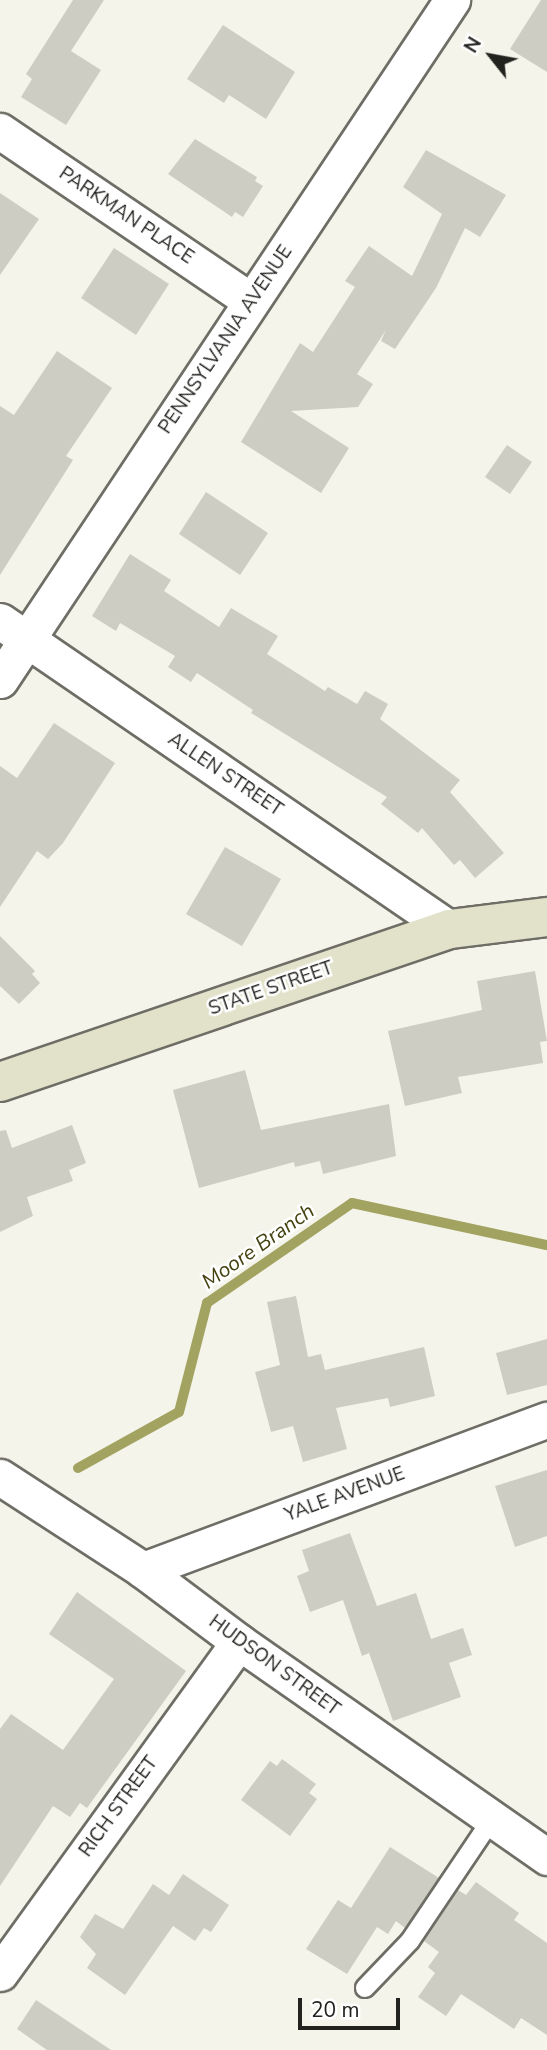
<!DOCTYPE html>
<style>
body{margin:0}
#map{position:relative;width:547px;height:2050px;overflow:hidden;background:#f4f4eb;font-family:"Nunito Sans",sans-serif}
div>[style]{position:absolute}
.stream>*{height:10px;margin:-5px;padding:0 5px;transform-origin:5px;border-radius:5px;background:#a3a361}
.building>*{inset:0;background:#cdcdc4}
.roads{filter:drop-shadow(2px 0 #6e6e66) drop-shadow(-2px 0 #6e6e66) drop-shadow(0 2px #6e6e66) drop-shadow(0 -2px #6e6e66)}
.lane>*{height:18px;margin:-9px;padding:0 9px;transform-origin:9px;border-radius:9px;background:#fff}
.street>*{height:35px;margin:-17.5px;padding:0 17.5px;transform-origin:17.5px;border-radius:17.5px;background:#fff}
.secondary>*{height:38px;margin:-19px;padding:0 19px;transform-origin:19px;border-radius:19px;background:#e2e2cb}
span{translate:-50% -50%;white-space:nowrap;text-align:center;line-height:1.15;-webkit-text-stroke:5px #fff;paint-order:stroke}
.street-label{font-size:19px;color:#22221f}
.water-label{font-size:21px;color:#44420e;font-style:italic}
.north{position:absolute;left:456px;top:21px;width:70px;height:70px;-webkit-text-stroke:5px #fff;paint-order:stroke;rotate:301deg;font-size:19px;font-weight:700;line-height:28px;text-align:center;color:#22221f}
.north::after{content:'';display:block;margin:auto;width:24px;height:32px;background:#22221f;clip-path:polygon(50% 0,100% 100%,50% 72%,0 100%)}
.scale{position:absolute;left:298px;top:1998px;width:102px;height:32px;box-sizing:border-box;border:4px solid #22221f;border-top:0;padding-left:9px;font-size:21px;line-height:24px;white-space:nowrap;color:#22221f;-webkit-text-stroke:5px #fff;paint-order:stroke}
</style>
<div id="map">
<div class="stream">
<i style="left:78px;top:1468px;width:115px;rotate:-29deg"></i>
<i style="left:179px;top:1412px;width:113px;rotate:-75.6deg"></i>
<i style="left:207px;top:1303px;width:176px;rotate:-34.6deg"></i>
<i style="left:352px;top:1203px;width:199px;rotate:12.2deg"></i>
</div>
<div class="building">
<i style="clip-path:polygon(73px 0,104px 0,71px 51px,101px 70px,66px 125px,21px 97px,32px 79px,26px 74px)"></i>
<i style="clip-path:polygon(541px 0,547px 0,547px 72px,510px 49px)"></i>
<i style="clip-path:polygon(223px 25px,295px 72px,266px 119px,229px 95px,224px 103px,187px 79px)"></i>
<i style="clip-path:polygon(195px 139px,257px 177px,255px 181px,263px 186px,243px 217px,235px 212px,232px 217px,168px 174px)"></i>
<i style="clip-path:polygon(426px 150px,506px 195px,480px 237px,465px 228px,436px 288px,395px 349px,381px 341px,386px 330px,357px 374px,373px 384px,358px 407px,291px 411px,349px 448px,321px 493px,241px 442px,300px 343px,313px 352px,355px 287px,345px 281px,369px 246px,412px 276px,442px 214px,403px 187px)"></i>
<i style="clip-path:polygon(0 193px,39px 219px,0 275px)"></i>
<i style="clip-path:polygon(114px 248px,169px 284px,136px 335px,81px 298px)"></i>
<i style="clip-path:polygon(57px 351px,112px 388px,66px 456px,73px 460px,0 575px,0 406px,14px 415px)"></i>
<i style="clip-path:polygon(507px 445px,532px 462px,510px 494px,485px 477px)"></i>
<i style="clip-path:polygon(206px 492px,268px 533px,240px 575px,179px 534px)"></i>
<i style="clip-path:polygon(130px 554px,171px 580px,164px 591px,219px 627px,231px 608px,278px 636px,267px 654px,325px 691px,328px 687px,357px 704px,365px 691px,388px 704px,380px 719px,460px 780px,450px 792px,504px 853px,475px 878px,460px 860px,454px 865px,422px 828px,418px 833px,381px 804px,387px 797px,251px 713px,253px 710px,197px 673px,191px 682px,168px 667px,175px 656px,120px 623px,116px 631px,92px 616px)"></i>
<i style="clip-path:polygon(54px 723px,115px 763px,63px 843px,48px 859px,37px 851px,0 907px,0 766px,17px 778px)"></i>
<i style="clip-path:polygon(225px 847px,281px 879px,242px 946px,186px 914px)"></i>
<i style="clip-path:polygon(0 936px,35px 971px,32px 974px,40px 983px,19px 1004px,0 986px)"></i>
<i style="clip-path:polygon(535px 971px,547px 1041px,540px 1042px,543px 1063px,458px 1077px,462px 1093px,405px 1106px,388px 1031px,482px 1010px,477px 981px)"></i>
<i style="clip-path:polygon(245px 1070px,261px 1130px,389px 1104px,396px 1156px,323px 1174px,320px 1161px,295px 1167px,294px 1162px,199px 1188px,173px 1090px)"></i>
<i style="clip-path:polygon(72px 1125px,86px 1163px,69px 1170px,73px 1181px,27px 1197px,33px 1216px,0 1232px,0 1131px,6px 1130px,12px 1148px)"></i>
<i style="clip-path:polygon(296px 1296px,308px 1357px,321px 1354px,325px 1370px,424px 1347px,435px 1396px,390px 1407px,388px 1398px,336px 1408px,347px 1449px,303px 1462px,293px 1426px,271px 1432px,255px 1372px,280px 1365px,267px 1302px)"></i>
<i style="clip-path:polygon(547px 1339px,547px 1385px,507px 1395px,496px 1353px)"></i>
<i style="clip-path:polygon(547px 1470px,547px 1536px,515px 1547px,495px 1486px)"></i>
<i style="clip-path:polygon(350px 1533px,377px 1606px,416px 1593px,431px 1639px,463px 1628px,472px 1655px,449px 1663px,461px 1697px,393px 1721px,369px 1653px,362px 1656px,343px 1600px,310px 1612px,297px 1576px,309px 1571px,302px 1550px)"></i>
<i style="clip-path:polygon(77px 1592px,186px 1671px,87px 1808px,80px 1803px,70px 1817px,53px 1806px,0 1886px,0 1729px,11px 1714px,63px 1750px,114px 1679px,49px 1634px)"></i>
<i style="clip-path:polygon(282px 1759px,316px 1784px,309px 1793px,317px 1799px,290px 1836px,241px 1800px,270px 1761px,277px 1766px)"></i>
<i style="clip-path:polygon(390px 1847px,439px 1878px,405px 1928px,396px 1921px,388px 1934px,377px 1927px,347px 1974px,306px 1949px,338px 1900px,351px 1908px)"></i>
<i style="clip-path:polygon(183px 1874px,229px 1905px,211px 1932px,204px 1928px,195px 1941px,173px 1926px,125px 1995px,87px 1968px,96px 1954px,80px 1937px,95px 1914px,123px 1929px,153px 1884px,169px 1895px)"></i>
<i style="clip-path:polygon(476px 1882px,519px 1913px,514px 1920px,547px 1943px,547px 2035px,521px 2018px,514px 2029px,461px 1994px,446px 2016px,418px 1997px,435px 1973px,428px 1967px,439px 1952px,424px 1941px,458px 1890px,466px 1895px)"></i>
<i style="clip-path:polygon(36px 2000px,111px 2050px,47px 2050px,17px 2029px)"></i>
</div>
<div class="roads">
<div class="lane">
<i style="left:365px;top:1988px;width:65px;rotate:-46.2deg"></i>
<i style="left:410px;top:1941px;width:147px;rotate:-56.1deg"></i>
</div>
<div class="street">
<i style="left:0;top:131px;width:303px;rotate:34.1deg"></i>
<i style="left:0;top:621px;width:545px;rotate:34.39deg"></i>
<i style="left:0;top:680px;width:817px;rotate:-56.39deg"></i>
<i style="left:0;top:1477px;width:171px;rotate:33deg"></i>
<i style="left:143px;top:1570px;width:120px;rotate:36.9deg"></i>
<i style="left:239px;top:1642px;width:376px;rotate:34.9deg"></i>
<i style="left:143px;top:1570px;width:431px;rotate:-20.4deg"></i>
<i style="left:0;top:1973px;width:408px;rotate:-54.2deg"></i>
</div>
<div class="secondary">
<i style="left:0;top:1082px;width:475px;rotate:-18.8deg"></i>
<i style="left:450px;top:929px;width:98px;rotate:-7.1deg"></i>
</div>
</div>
<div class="street-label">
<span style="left:126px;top:216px;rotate:34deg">PARKMAN PLACE</span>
<span style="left:226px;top:340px;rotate:-56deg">PENNSYLVANIA AVENUE</span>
<span style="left:225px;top:775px;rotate:34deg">ALLEN STREET</span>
<span style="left:271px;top:989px;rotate:-19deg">STATE STREET</span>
<span style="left:345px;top:1495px;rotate:-20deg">YALE AVENUE</span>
<span style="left:274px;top:1666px;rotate:36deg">HUDSON STREET</span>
<span style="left:119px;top:1807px;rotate:-54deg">RICH STREET</span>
</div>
<div class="water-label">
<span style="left:258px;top:1246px;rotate:-35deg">Moore Branch</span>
</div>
<div class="north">N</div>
<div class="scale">20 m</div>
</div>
